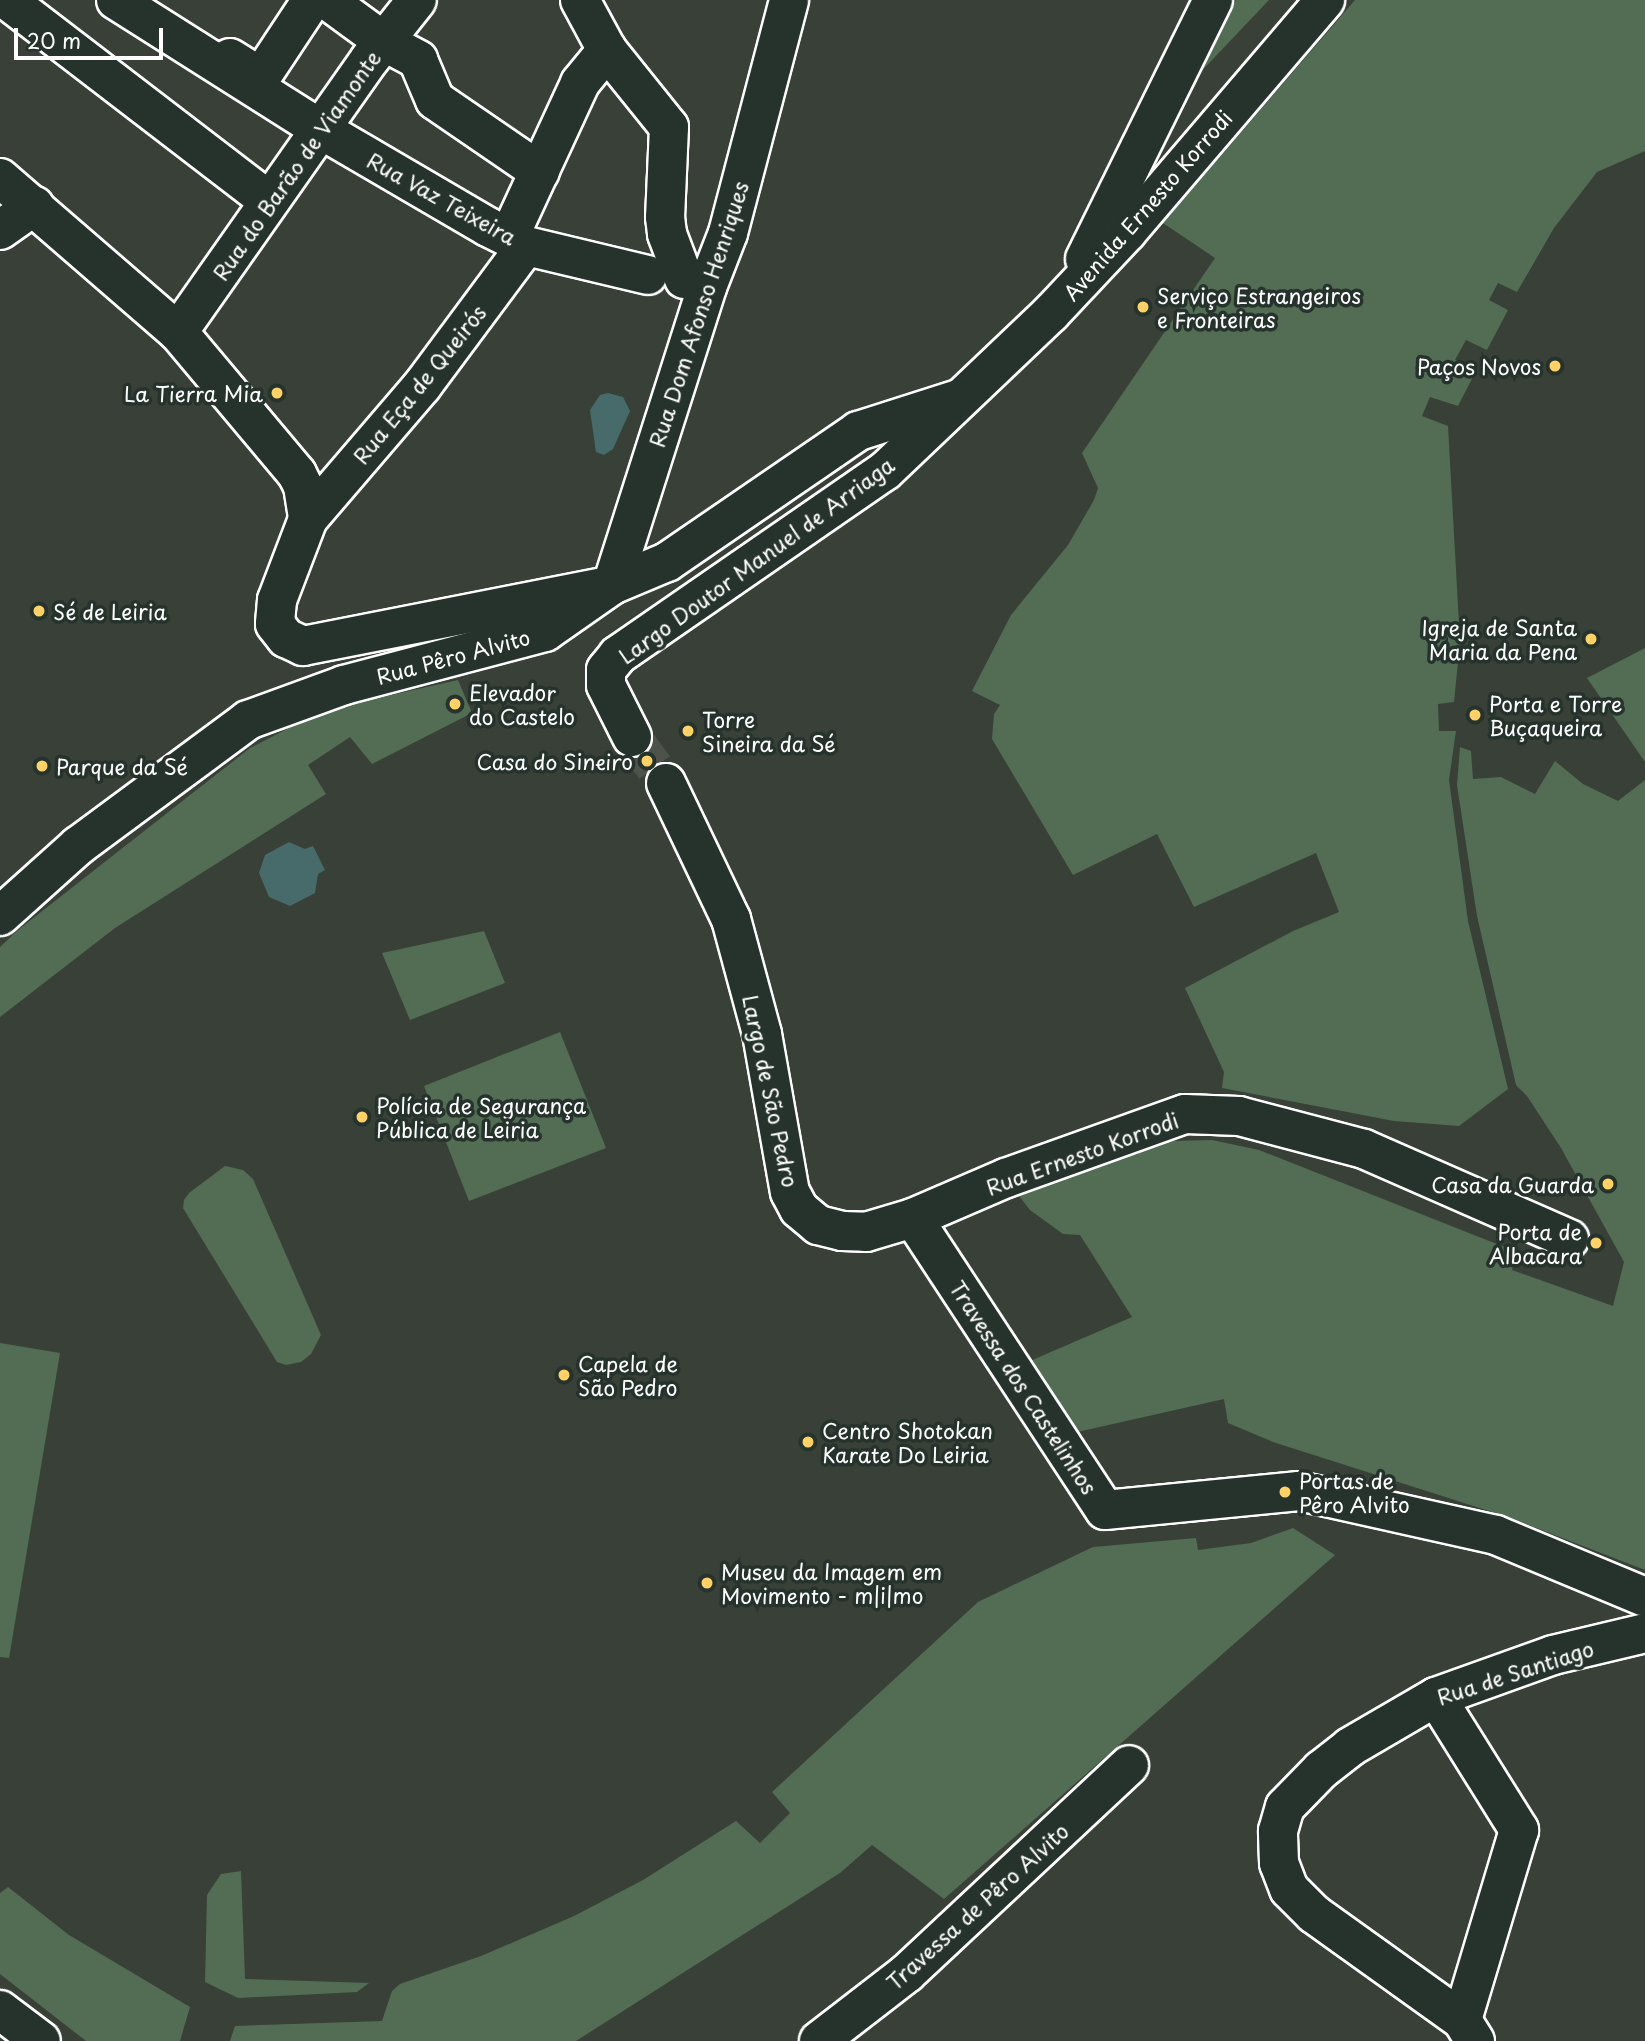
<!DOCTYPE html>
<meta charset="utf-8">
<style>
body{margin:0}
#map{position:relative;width:1645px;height:2041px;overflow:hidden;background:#394037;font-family:"Playpen Sans",sans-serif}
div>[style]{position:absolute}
.green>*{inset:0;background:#526d54}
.water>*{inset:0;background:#476b6b}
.street-tunnel>*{height:38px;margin-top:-19px;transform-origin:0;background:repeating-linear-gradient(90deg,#4d534b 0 38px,transparent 0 57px)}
.roads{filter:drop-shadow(2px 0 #fff) drop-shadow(-2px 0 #fff) drop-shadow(0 2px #fff) drop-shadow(0 -2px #fff)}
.street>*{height:38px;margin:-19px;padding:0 19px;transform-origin:19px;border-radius:19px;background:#26332d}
.dots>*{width:19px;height:19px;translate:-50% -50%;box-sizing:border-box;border:4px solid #26332d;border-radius:50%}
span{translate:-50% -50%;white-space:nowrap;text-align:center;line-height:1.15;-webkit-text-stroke:7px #26332d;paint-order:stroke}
.street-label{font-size:21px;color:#fff}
.poi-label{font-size:21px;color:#fff}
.left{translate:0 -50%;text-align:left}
.right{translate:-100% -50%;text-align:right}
.scale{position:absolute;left:14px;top:28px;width:149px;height:32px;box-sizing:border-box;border:4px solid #fff;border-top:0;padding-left:9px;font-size:21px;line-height:24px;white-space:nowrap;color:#fff;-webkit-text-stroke:5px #26332d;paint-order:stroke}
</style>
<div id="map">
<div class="green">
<i style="clip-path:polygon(1236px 0,1269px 0,1195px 78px)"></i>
<i style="clip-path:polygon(1355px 0,1645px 0,1645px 151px,1597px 172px,1554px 228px,1517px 292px,1498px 283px,1489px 300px,1508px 310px,1487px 350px,1466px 340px,1455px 360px,1476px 371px,1460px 402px,1458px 406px,1430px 397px,1422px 416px,1448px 426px,1460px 642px,1454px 702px,1438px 704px,1439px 731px,1456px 731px,1449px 780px,1468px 921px,1508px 1089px,1459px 1126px,1394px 1121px,1222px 1088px,1224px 1072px,1185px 988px,1293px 931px,1339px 912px,1316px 853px,1194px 907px,1157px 834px,1073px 875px,992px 739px,994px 714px,1000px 705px,972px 691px,1011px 615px,1068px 545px,1094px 500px,1098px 488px,1082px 453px,1215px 258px,1163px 223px)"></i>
<i style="clip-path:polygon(1645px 648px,1645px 762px,1587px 678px)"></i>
<i style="clip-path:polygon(458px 680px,472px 713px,372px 764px,350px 737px,308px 765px,326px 794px,115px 928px,0 1017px,0 947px,18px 930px,250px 748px,324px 710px)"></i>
<i style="clip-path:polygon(1460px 747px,1471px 751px,1473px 779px,1501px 777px,1535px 794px,1555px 761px,1583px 784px,1618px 801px,1645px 780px,1645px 1570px,1508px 1517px,1273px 1442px,1228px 1423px,1224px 1399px,1073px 1433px,1023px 1364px,1132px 1317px,1080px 1235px,1063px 1234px,1030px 1210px,1019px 1196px,1171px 1141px,1212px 1140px,1259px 1150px,1517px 1252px,1512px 1270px,1613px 1306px,1624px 1262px,1561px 1148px,1527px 1096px,1516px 1085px,1477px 916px,1457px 785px)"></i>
<i style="clip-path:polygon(484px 931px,505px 983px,410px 1020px,382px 953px)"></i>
<i style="clip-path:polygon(560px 1032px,606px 1148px,469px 1201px,424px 1086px)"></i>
<i style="clip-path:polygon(225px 1166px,243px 1170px,253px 1179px,321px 1335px,311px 1354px,301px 1362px,286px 1365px,277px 1362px,183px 1208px,184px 1200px,189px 1193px)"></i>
<i style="clip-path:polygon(0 1343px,60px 1353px,9px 1658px,0 1657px)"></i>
<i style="clip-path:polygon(1293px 1528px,1335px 1555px,944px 1899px,872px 1845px,840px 1873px,576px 2041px,230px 2041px,235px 2026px,382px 2021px,392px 1991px,400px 1984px,481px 1956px,574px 1916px,643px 1880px,736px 1821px,760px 1843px,790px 1813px,772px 1792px,978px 1602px,1093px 1547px,1196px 1538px,1198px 1550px,1251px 1543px)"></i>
<i style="clip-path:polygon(241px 1871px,245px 1979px,369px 1983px,357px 1992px,238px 1998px,205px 1982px,207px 1895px,221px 1874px)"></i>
<i style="clip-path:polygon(8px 1887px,69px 1935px,190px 2007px,180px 2041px,86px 2041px,0 1974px,0 1893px)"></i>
</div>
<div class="water">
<i style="clip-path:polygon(608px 393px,623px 397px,630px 411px,613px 449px,604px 455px,596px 452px,590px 410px,600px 395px)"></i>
<i style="clip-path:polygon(289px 842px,305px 849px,313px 846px,325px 870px,318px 874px,315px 893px,290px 906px,269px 897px,259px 873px,265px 855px)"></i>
</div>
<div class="street-tunnel">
<i style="left:632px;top:737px;width:57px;rotate:53.5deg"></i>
</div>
<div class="roads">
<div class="street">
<i style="left:7px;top:0;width:330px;rotate:37.5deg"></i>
<i style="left:116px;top:0;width:244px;rotate:32.3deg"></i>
<i style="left:322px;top:130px;width:192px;rotate:30.3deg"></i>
<i style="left:488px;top:227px;width:42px;rotate:26.6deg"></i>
<i style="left:526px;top:246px;width:125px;rotate:13.4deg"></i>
<i style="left:327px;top:0;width:69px;rotate:36.2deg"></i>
<i style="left:383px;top:41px;width:40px;rotate:28deg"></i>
<i style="left:418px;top:60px;width:43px;rotate:67deg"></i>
<i style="left:435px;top:100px;width:127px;rotate:34.4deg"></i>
<i style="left:580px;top:0;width:57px;rotate:61.6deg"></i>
<i style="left:607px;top:50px;width:99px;rotate:51.2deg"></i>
<i style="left:669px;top:127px;width:90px;rotate:92.5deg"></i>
<i style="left:665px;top:217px;width:17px;rotate:83deg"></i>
<i style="left:667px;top:234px;width:48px;rotate:69.3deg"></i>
<i style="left:230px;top:58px;width:36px;rotate:32deg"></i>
<i style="left:261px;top:77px;width:92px;rotate:-56.5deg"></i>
<i style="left:0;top:178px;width:235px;rotate:40.9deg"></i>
<i style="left:178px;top:332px;width:185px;rotate:50deg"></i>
<i style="left:297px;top:474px;width:13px;rotate:63deg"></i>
<i style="left:303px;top:486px;width:33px;rotate:81deg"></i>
<i style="left:308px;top:519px;width:87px;rotate:110.9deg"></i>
<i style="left:277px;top:600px;width:24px;rotate:95deg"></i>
<i style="left:275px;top:624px;width:18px;rotate:52deg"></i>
<i style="left:286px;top:638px;width:19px;rotate:25deg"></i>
<i style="left:303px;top:646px;width:303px;rotate:-11.1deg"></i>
<i style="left:0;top:230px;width:42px;rotate:-35.2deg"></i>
<i style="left:509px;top:237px;width:170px;rotate:-65.2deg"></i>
<i style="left:580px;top:83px;width:43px;rotate:-50.7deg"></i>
<i style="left:1085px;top:259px;width:289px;rotate:-63.7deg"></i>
<i style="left:178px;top:332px;width:334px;rotate:-54.9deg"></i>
<i style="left:370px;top:59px;width:75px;rotate:-51.5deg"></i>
<i style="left:308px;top:519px;width:175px;rotate:-49.4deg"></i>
<i style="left:422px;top:386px;width:174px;rotate:-53.4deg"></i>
<i style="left:612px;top:585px;width:313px;rotate:-72.3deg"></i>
<i style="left:707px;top:287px;width:58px;rotate:-68.7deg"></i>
<i style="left:728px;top:233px;width:241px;rotate:-75.3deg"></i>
<i style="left:632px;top:737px;width:58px;rotate:-116.6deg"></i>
<i style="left:606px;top:685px;width:15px;rotate:-90deg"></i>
<i style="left:606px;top:670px;width:19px;rotate:-51deg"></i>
<i style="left:618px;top:655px;width:324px;rotate:-34.6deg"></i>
<i style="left:885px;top:471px;width:229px;rotate:-43.6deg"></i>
<i style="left:1051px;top:313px;width:111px;rotate:-46.8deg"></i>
<i style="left:1127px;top:232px;width:305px;rotate:-49.5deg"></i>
<i style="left:666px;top:783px;width:151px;rotate:64.5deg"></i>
<i style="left:731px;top:919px;width:119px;rotate:74.9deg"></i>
<i style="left:762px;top:1034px;width:160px;rotate:80deg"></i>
<i style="left:790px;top:1192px;width:19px;rotate:62deg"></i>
<i style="left:799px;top:1209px;width:25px;rotate:40deg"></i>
<i style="left:818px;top:1225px;width:25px;rotate:14deg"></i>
<i style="left:842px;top:1231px;width:24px;rotate:2deg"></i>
<i style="left:866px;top:1232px;width:49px;rotate:-16.6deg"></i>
<i style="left:913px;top:1218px;width:101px;rotate:-23.3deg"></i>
<i style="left:1006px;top:1178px;width:190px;rotate:-19.7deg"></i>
<i style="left:1185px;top:1114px;width:54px;rotate:2.1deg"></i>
<i style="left:1239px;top:1116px;width:129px;rotate:14.8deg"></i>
<i style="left:1364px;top:1149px;width:224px;rotate:23.7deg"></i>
<i style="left:0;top:916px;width:105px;rotate:-41.9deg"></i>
<i style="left:78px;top:846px;width:212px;rotate:-36.5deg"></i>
<i style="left:248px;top:720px;width:102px;rotate:-20deg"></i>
<i style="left:344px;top:685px;width:208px;rotate:-14.8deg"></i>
<i style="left:545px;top:632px;width:82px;rotate:-35deg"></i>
<i style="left:612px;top:585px;width:60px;rotate:-22.7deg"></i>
<i style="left:667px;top:562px;width:232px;rotate:-34.4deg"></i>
<i style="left:858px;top:431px;width:105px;rotate:-17.7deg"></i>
<i style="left:913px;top:1218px;width:349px;rotate:56.7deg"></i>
<i style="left:1105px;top:1510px;width:195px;rotate:-5.6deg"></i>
<i style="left:1299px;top:1491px;width:202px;rotate:12.6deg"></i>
<i style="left:1496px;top:1535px;width:161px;rotate:22.6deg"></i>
<i style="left:1436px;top:1697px;width:157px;rotate:58deg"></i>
<i style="left:1519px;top:1830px;width:198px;rotate:106.7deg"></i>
<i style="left:0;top:2010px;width:51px;rotate:37.1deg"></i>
<i style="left:819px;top:2041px;width:111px;rotate:-37.7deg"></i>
<i style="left:907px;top:1973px;width:304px;rotate:-43.1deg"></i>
<i style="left:1475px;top:2041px;width:25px;rotate:-122deg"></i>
<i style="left:1462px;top:2020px;width:182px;rotate:-144.4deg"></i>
<i style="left:1314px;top:1914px;width:35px;rotate:-135deg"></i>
<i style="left:1289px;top:1889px;width:28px;rotate:-111deg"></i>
<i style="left:1279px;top:1863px;width:32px;rotate:-92deg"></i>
<i style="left:1278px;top:1831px;width:25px;rotate:-74deg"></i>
<i style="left:1285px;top:1807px;width:52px;rotate:-45.8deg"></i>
<i style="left:1321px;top:1770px;width:37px;rotate:-38deg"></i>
<i style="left:1350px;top:1747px;width:99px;rotate:-30.2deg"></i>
<i style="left:1436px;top:1697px;width:124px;rotate:-19.7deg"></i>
<i style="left:1553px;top:1655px;width:95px;rotate:-13.4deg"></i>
</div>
</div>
<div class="dots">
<i style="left:1143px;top:307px;background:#ffd166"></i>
<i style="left:1555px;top:366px;background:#ffd166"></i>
<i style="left:277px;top:393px;background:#ffd166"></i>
<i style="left:39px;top:611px;background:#ffd166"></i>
<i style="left:1591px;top:639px;background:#ffd166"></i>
<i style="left:455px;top:704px;background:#ffd166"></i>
<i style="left:1475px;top:715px;background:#ffd166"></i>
<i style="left:688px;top:731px;background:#ffd166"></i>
<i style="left:647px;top:761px;background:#ffd166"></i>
<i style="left:42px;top:766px;background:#ffd166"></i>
<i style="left:362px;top:1117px;background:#ffd166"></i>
<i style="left:1608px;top:1184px;background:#ffd166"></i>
<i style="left:1596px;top:1243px;background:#ffd166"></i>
<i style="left:564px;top:1375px;background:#ffd166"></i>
<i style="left:808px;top:1442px;background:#ffd166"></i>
<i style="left:1285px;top:1492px;background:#ffd166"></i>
<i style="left:707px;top:1583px;background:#ffd166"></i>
</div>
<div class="street-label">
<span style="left:296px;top:165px;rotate:-55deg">Rua do Barão de Viamonte</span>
<span style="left:442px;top:198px;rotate:29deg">Rua Vaz Teixeira</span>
<span style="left:1147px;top:205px;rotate:-49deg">Avenida Ernesto Korrodi</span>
<span style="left:698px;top:314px;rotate:-72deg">Rua Dom Afonso Henriques</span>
<span style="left:419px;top:384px;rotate:-51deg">Rua Eça de Queirós</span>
<span style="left:756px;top:560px;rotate:-36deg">Largo Doutor Manuel de Arriaga</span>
<span style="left:453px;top:656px;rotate:-15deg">Rua Pêro Alvito</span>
<span style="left:771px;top:1091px;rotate:78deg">Largo de São Pedro</span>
<span style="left:1082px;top:1153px;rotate:-20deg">Rua Ernesto Korrodi</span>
<span style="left:1024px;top:1387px;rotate:57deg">Travessa dos Castelinhos</span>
<span style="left:1515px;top:1672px;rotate:-18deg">Rua de Santiago</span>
<span style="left:977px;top:1906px;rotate:-42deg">Travessa de Pêro Alvito</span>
</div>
<div class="poi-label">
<span class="left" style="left:1157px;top:307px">Serviço Estrangeiros<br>e Fronteiras</span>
<span class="right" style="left:1541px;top:366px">Paços Novos</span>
<span class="right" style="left:263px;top:393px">La Tierra Mia</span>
<span class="left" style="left:53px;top:611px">Sé de Leiria</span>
<span class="right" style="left:1577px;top:639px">Igreja de Santa<br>Maria da Pena</span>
<span class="left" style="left:469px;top:704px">Elevador<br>do Castelo</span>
<span class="left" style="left:1489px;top:715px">Porta e Torre<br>Buçaqueira</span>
<span class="left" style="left:702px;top:731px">Torre<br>Sineira da Sé</span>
<span class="right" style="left:633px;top:761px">Casa do Sineiro</span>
<span class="left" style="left:56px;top:766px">Parque da Sé</span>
<span class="left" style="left:376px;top:1117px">Polícia de Segurança<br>Pública de Leiria</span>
<span class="right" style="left:1594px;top:1184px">Casa da Guarda</span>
<span class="right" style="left:1582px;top:1243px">Porta de<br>Albacara</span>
<span class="left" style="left:578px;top:1375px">Capela de<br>São Pedro</span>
<span class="left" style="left:822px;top:1442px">Centro Shotokan<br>Karate Do Leiria</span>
<span class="left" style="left:1299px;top:1492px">Portas de<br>Pêro Alvito</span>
<span class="left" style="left:721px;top:1583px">Museu da Imagem em<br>Movimento - m|i|mo</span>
</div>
<div class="scale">20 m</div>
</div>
